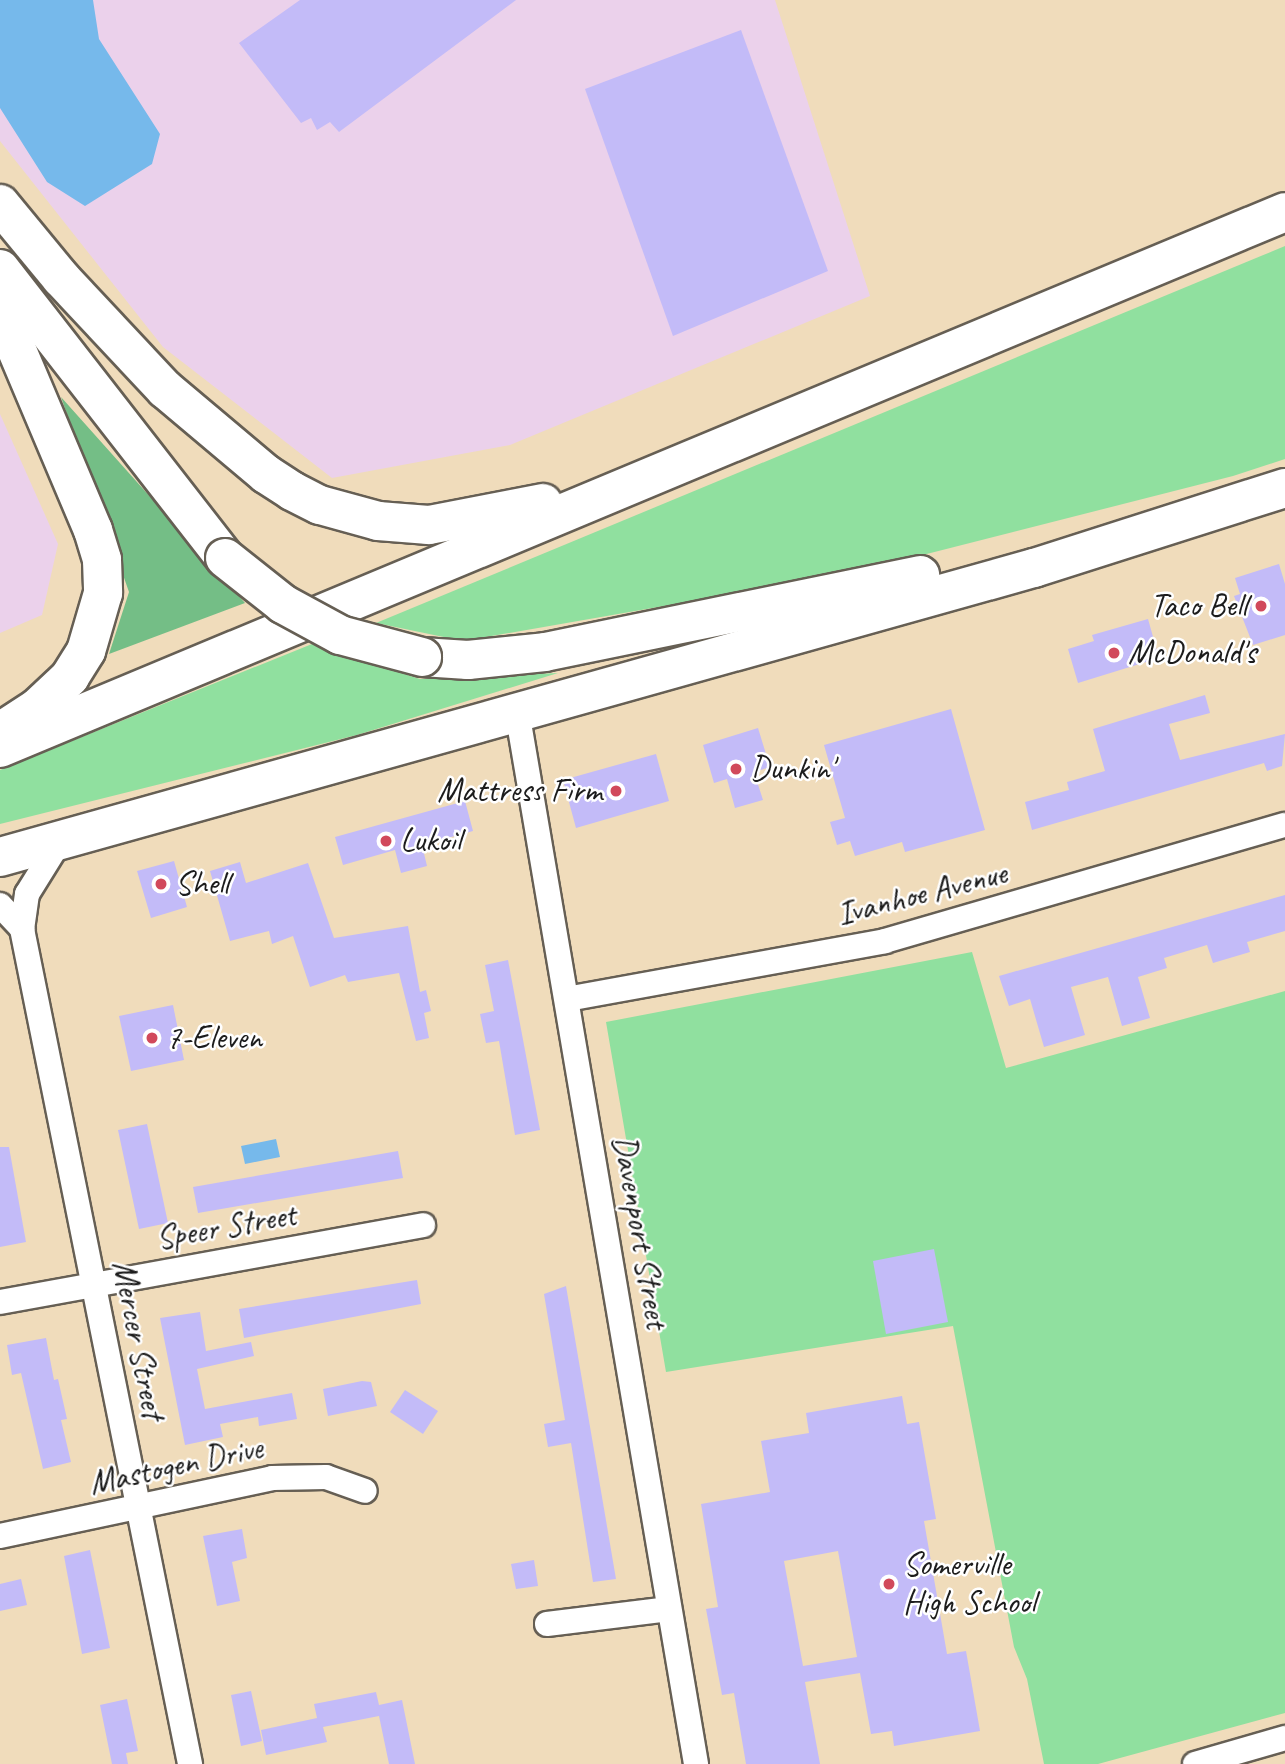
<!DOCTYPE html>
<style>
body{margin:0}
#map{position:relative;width:1285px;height:1764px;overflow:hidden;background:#f0dcbb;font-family:Caveat,sans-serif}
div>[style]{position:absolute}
.built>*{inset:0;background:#ebd1eb}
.green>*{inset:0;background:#90e09f}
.forest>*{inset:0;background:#74be86}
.water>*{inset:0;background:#76b9eb}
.building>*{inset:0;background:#c3bbf8}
.roads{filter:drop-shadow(2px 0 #665f54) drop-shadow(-2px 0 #665f54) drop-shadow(0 2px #665f54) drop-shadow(0 -2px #665f54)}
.street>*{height:24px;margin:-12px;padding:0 12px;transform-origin:12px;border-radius:12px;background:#fff}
.highway>*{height:38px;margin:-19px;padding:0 19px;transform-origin:19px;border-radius:19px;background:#fff}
.bridges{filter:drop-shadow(2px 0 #665f54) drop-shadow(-2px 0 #665f54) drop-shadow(0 2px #665f54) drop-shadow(0 -2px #665f54)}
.highway-bridge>*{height:38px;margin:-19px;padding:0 19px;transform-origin:19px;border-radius:19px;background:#fff}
.dots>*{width:19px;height:19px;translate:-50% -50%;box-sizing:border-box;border:4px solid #fff;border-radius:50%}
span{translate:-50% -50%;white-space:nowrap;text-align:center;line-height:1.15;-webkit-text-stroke:5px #fff;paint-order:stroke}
.poi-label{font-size:33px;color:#1c1c1c}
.right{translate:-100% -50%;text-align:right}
.left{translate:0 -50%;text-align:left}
.street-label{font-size:33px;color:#1c1c1c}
</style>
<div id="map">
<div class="built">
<i style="clip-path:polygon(0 0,775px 0,870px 296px,510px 445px,332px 478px,163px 347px,0 141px)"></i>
<i style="clip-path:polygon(0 414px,58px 544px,42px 615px,0 633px)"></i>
</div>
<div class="green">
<i style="clip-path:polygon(1285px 246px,1285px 459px,1233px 476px,852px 573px,463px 641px,376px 623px)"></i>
<i style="clip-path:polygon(312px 644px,420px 679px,558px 673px,357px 735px,0 824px,0 770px)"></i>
<i style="clip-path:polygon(972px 952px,1006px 1068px,1285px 991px,1285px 1713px,1098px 1764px,1044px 1764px,1027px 1679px,1014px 1647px,953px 1326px,666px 1372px,606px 1022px)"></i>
</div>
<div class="forest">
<i style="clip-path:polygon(61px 397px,245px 603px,109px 654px,129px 592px)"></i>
</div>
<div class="water">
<i style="clip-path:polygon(0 0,93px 0,99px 39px,160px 134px,152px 164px,85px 206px,47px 182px,0 108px)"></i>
<i style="clip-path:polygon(276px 1139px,280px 1157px,245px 1164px,241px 1146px)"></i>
</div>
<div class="building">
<i style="clip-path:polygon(300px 0,516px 0,339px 132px,330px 122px,317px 130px,311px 118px,301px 123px,239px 43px)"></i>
<i style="clip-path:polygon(741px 30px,828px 271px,673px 336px,585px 89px)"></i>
<i style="clip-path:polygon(1279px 564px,1285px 584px,1285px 635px,1253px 645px,1234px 596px,1240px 594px,1235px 578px)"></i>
<i style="clip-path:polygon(1148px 619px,1159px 658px,1078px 683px,1068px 649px,1094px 641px,1092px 635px)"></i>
<i style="clip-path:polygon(1205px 695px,1210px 713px,1169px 724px,1180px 760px,1285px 734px,1282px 766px,1267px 771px,1264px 763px,1032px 830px,1025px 802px,1069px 790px,1067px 782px,1105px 771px,1093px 729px)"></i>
<i style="clip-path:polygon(951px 709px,985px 830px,905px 852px,902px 842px,855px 856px,850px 841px,837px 845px,830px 822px,845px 818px,824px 745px)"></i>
<i style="clip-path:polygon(758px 728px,770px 767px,754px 772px,763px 800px,735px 808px,727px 779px,714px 783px,703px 745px)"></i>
<i style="clip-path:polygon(656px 754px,669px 801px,576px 828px,563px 780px)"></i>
<i style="clip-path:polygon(465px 801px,473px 831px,422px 845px,427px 866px,401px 873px,395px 850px,343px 865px,335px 837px)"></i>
<i style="clip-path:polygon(174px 861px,187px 907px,151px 918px,137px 871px)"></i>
<i style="clip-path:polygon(240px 862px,246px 883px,308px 863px,334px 938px,408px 926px,420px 992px,426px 990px,431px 1011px,424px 1013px,429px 1038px,416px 1041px,399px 973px,348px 982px,345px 975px,310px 987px,293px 936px,272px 944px,269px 931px,230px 941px,210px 871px)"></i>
<i style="clip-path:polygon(1285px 895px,1285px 931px,1247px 942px,1250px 952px,1213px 963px,1207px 945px,1164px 958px,1167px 968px,1138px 977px,1150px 1018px,1122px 1026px,1108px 977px,1071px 987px,1085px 1035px,1044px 1047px,1030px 999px,1009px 1006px,999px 976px)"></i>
<i style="clip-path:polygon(508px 960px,540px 1130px,515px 1135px,499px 1041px,486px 1043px,480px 1014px,494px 1011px,485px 965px)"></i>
<i style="clip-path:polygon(173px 1005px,184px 1060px,131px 1071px,119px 1016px)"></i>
<i style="clip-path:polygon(147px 1124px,168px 1223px,139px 1229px,118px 1130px)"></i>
<i style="clip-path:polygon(0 1147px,9px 1147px,26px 1242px,0 1247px)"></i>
<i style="clip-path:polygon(398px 1151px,403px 1178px,198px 1213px,193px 1187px)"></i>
<i style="clip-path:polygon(934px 1249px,948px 1322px,886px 1334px,873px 1261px)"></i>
<i style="clip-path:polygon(417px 1280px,421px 1304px,244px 1338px,239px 1309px)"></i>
<i style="clip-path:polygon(566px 1286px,616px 1579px,593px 1582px,571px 1443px,548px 1447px,544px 1424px,565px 1420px,544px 1294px)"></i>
<i style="clip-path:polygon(200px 1312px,206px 1351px,251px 1342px,254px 1356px,197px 1369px,205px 1409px,292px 1393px,297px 1419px,259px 1426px,258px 1417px,220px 1424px,223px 1437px,185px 1445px,160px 1318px)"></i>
<i style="clip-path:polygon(46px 1338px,54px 1380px,58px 1379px,67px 1419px,61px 1420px,71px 1462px,43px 1469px,21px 1373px,12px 1375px,7px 1345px)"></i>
<i style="clip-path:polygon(362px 1381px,371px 1382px,377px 1406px,328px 1416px,323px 1389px)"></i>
<i style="clip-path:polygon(405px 1390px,438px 1411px,423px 1434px,390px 1412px)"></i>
<i style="clip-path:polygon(evenodd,902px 1396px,907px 1424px,919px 1422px,936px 1519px,924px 1521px,947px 1654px,966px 1651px,980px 1731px,894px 1746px,892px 1731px,871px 1734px,860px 1673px,805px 1682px,820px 1764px,746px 1764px,734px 1693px,722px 1695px,706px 1609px,718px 1607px,701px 1504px,770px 1492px,761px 1441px,809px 1433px,806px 1413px,902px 1396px,838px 1551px,857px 1657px,803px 1666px,784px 1561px,838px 1551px)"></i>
<i style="clip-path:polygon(242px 1529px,247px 1558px,232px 1562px,240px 1601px,217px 1606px,203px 1536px)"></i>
<i style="clip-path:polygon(90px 1550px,110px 1648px,82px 1654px,64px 1556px)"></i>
<i style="clip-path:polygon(534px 1560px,538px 1586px,516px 1589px,511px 1564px)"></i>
<i style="clip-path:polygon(21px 1579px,27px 1605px,0 1611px,0 1584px)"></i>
<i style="clip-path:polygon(251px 1691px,262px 1741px,241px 1746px,231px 1695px)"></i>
<i style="clip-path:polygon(376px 1692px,379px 1705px,402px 1700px,415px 1764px,389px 1764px,379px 1716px,323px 1727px,327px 1742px,266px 1755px,261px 1730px,317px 1718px,314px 1704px)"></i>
<i style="clip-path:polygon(127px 1699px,138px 1751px,126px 1753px,128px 1764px,112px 1764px,100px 1705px)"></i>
</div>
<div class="roads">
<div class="street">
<i style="left:517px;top:711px;width:1068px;rotate:80.35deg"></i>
<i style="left:60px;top:841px;width:62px;rotate:121.9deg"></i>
<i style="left:27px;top:894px;width:35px;rotate:98deg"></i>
<i style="left:22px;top:929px;width:852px;rotate:78.62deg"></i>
<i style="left:0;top:905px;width:33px;rotate:47deg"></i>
<i style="left:567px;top:999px;width:323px;rotate:-10.3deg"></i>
<i style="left:885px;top:941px;width:416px;rotate:-16.2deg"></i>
<i style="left:0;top:1302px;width:430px;rotate:-10.3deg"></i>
<i style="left:0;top:1536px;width:278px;rotate:-12deg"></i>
<i style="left:272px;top:1478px;width:54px;rotate:-1.1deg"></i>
<i style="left:326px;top:1477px;width:41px;rotate:19.7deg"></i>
<i style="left:547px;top:1624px;width:123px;rotate:-7deg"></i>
<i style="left:1195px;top:1764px;width:94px;rotate:-16.1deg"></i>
</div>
<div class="highway">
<i style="left:0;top:204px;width:96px;rotate:50.5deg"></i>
<i style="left:61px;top:278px;width:152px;rotate:46.9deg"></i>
<i style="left:165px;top:389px;width:132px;rotate:40.1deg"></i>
<i style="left:266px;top:474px;width:31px;rotate:33deg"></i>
<i style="left:292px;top:491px;width:31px;rotate:27deg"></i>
<i style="left:320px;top:505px;width:60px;rotate:15.4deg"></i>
<i style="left:378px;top:521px;width:51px;rotate:4.5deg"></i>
<i style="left:429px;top:525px;width:116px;rotate:-10.9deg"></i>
<i style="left:0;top:269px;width:366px;rotate:52.1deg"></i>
<i style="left:0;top:310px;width:239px;rotate:67.1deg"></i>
<i style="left:93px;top:530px;width:31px;rotate:73deg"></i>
<i style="left:102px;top:560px;width:33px;rotate:88deg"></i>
<i style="left:103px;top:593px;width:60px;rotate:106.3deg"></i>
<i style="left:86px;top:651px;width:31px;rotate:122deg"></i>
<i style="left:70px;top:677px;width:45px;rotate:136.8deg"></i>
<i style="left:37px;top:708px;width:44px;rotate:147deg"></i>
<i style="left:422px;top:657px;width:46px;rotate:3.7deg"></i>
<i style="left:468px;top:660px;width:77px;rotate:-5.9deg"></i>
<i style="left:545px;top:652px;width:383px;rotate:-11.6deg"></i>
<i style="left:0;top:748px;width:1392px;rotate:-22.64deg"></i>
<i style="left:0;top:857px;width:1074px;rotate:-15.62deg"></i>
<i style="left:1034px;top:568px;width:263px;rotate:-17.7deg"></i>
</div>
</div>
<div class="bridges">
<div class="highway-bridge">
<i style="left:225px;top:558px;width:74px;rotate:38.4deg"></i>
<i style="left:283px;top:604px;width:65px;rotate:28.5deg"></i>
<i style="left:340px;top:635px;width:85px;rotate:15deg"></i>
</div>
</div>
<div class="dots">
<i style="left:1261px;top:606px;background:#d1495b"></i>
<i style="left:1114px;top:653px;background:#d1495b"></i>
<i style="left:736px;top:769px;background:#d1495b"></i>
<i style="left:616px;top:791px;background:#d1495b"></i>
<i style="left:386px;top:841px;background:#d1495b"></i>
<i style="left:161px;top:884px;background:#d1495b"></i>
<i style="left:152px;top:1038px;background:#d1495b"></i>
<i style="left:889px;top:1584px;background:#d1495b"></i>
</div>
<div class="poi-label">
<span class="right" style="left:1247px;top:606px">Taco Bell</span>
<span class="left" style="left:1128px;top:653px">McDonald's</span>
<span class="left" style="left:750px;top:769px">Dunkin'</span>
<span class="right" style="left:602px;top:791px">Mattress Firm</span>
<span class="left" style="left:400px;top:841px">Lukoil</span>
<span class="left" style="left:175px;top:884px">Shell</span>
<span class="left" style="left:166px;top:1038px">7-Eleven</span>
<span class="left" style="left:903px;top:1584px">Somerville<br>High School</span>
</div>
<div class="street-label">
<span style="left:922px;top:894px;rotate:-14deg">Ivanhoe Avenue</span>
<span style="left:226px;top:1227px;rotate:-10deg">Speer Street</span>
<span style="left:640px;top:1232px;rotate:80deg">Davenport Street</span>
<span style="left:138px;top:1340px;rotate:79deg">Mercer Street</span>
<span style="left:176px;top:1466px;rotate:-12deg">Mastogen Drive</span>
</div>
</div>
